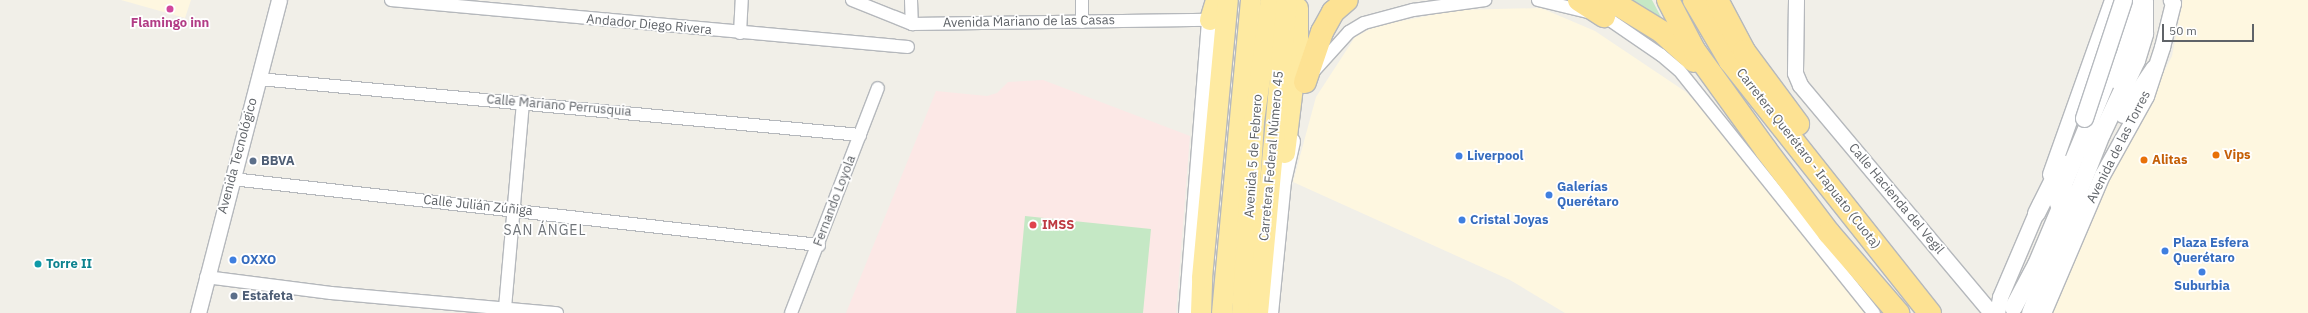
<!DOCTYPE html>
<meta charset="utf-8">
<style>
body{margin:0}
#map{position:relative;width:2308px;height:313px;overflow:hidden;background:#f1efe8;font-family:"IBM Plex Sans",sans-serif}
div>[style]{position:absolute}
.commercial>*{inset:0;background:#fef7e0}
.medical>*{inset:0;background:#fce8e6}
.green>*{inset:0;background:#c5e8c5}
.roads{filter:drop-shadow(1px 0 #b5b8bc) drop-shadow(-1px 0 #b5b8bc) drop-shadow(0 1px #b5b8bc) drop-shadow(0 -1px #b5b8bc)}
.minor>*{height:12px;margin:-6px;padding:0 6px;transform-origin:6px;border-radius:6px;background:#fff}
.tertiary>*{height:15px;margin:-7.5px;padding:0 7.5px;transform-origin:7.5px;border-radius:7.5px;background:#fff}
.secondary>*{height:17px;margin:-8.5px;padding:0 8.5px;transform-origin:8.5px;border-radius:8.5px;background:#fff}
.trunk>*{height:20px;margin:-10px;padding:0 10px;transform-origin:10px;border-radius:10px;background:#feeaa1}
.motorway>*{height:22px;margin:-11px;padding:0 11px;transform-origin:11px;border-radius:11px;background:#fde293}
.bridges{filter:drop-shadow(1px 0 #b6babf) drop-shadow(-1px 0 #b6babf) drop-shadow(0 1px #b6babf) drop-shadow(0 -1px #b6babf)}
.secondary-bridge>*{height:17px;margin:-8.5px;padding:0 8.5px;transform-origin:8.5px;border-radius:8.5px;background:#fff}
.dots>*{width:11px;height:11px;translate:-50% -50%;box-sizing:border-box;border:2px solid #fff;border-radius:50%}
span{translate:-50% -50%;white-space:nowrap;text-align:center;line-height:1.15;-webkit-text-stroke:3.5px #fff;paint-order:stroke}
.street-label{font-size:13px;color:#5f6368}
.hotel-label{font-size:13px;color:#b23c85;font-weight:700}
.food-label{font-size:13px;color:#c56008;font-weight:700}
.left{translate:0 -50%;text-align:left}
.shop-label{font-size:13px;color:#366cbe;font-weight:700}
.service-label{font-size:13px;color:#4e5e75;font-weight:700}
.health-label{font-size:13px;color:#be3a42;font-weight:700}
.culture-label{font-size:13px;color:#0d838f;font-weight:700}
.neighbourhood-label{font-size:14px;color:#70757a;letter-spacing:1px}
.scale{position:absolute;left:2162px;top:24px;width:92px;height:18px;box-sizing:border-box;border:2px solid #5f6368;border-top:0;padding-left:5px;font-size:12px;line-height:14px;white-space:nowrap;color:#5f6368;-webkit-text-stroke:3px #fff;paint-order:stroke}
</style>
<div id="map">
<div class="commercial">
<i style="clip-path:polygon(121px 0,191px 0,185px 18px)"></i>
<i style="clip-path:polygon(2183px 0,2308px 0,2308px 313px,2049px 313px,2088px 221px,2172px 56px)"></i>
<i style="clip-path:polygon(1541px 8px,1595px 31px,1686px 92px,1730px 139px,1868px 313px,1565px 313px,1510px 280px,1293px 182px,1316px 97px,1355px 37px,1376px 26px,1457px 10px)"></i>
</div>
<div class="medical">
<i style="clip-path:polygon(1043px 80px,1190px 136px,1176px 313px,846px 313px,936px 91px,987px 96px,997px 93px,1008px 82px)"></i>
</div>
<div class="green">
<i style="clip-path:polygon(1620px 0,1652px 0,1670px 34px)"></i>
<i style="clip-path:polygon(1025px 216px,1151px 229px,1143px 313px,1016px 313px)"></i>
</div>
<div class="roads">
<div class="minor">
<i style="left:391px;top:0;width:519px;rotate:5.19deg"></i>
<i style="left:852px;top:0;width:65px;rotate:21.8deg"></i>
<i style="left:912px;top:24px;width:298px;rotate:-0.8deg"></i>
<i style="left:911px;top:0;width:24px;rotate:88deg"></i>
<i style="left:1538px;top:0;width:68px;rotate:13.6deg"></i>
<i style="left:1604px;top:16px;width:69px;rotate:34.4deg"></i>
<i style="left:1661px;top:55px;width:23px;rotate:40deg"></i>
<i style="left:1679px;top:70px;width:312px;rotate:51.3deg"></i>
<i style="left:1082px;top:22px;width:22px;rotate:-90deg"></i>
<i style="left:740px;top:33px;width:33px;rotate:-87deg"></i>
<i style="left:1313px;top:72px;width:54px;rotate:-48deg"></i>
<i style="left:1349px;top:32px;width:17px;rotate:-31deg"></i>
<i style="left:1364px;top:23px;width:51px;rotate:-14.9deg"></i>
<i style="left:1413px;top:10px;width:73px;rotate:-7.9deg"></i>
<i style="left:259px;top:79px;width:604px;rotate:5.32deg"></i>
<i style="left:232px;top:179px;width:591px;rotate:6.42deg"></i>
<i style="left:206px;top:277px;width:126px;rotate:7.3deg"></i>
<i style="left:331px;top:293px;width:227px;rotate:5.1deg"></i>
<i style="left:505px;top:308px;width:207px;rotate:-85deg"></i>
<i style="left:791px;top:313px;width:241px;rotate:-68.9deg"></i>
</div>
<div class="tertiary">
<i style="left:1796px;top:0;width:73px;rotate:90.8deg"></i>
<i style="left:1795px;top:73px;width:13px;rotate:67deg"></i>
<i style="left:1800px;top:85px;width:297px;rotate:50deg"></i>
<i style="left:2050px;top:174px;width:185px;rotate:-70.4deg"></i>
<i style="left:198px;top:313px;width:323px;rotate:-75.5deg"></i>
<i style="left:1997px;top:313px;width:16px;rotate:-79deg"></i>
<i style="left:2000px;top:297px;width:102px;rotate:-66.9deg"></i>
<i style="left:2043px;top:313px;width:150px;rotate:-66.9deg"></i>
<i style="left:2102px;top:175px;width:90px;rotate:-60.9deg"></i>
<i style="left:2146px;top:96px;width:52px;rotate:-71.9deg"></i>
<i style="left:2162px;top:47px;width:45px;rotate:-76deg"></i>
<i style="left:2173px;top:3px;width:4px;rotate:-124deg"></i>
</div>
<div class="secondary">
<i style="left:2117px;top:80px;width:47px;rotate:-73.9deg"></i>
<i style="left:2130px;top:35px;width:35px;rotate:-85deg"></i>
<i style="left:2123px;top:114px;width:55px;rotate:-56deg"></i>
<i style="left:2058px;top:203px;width:20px;rotate:-75deg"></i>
<i style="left:2063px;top:184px;width:133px;rotate:-67.5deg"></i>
<i style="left:2036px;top:213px;width:56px;rotate:-63.4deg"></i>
<i style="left:2013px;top:307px;width:49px;rotate:-61.9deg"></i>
<i style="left:2036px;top:264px;width:77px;rotate:-67.1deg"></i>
<i style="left:1187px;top:313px;width:294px;rotate:-85.5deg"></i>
<i style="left:1269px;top:313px;width:133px;rotate:-84.4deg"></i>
<i style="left:1282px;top:181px;width:41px;rotate:-77.3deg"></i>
<i style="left:2030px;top:313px;width:193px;rotate:-68.4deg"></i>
<i style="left:2101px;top:134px;width:82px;rotate:-64.7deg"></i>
<i style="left:2136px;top:60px;width:28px;rotate:-73deg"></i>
<i style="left:2144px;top:33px;width:33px;rotate:-90deg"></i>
</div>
<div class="trunk">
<i style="left:1210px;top:20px;width:21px;rotate:-73deg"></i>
<i style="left:1285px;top:153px;width:108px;rotate:-83.1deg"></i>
<i style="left:1298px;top:46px;width:38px;rotate:-90deg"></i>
<i style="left:1201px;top:313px;width:35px;rotate:-88deg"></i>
<i style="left:1202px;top:278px;width:279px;rotate:-84.7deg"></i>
<i style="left:1222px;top:313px;width:314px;rotate:-84.7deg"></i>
<i style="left:1242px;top:313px;width:191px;rotate:-86.4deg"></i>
<i style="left:1254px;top:122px;width:123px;rotate:-82.1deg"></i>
<i style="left:1258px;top:313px;width:314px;rotate:-84.7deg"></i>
</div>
<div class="motorway">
<i style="left:1579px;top:0;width:30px;rotate:33deg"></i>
<i style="left:1610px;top:0;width:61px;rotate:31.6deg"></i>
<i style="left:1662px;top:32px;width:43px;rotate:42.2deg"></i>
<i style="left:1668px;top:0;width:56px;rotate:62.5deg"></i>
<i style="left:1694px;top:50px;width:123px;rotate:54.2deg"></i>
<i style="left:1766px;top:150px;width:104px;rotate:52.8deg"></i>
<i style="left:1829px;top:233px;width:106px;rotate:49.2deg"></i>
<i style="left:1694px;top:0;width:71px;rotate:59.5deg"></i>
<i style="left:1730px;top:61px;width:322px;rotate:51.6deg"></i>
<i style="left:1717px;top:0;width:58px;rotate:62.1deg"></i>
<i style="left:1744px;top:51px;width:91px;rotate:53.5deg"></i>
<i style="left:1305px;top:82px;width:53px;rotate:-71.2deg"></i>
<i style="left:1322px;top:32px;width:23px;rotate:-61deg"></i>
<i style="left:1333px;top:12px;width:18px;rotate:-41deg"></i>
</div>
</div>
<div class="bridges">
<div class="secondary-bridge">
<i style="left:2084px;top:118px;width:124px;rotate:-71.7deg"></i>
</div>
</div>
<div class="dots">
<i style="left:170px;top:9px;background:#d1479c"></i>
<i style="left:2216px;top:155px;background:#e8710a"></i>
<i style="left:1459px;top:156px;background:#3f7fe0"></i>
<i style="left:2144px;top:160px;background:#e8710a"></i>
<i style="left:253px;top:161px;background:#5c6f8a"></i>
<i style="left:1549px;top:195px;background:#3f7fe0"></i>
<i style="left:1462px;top:220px;background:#3f7fe0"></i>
<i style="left:1033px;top:225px;background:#e0444e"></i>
<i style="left:2165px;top:251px;background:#3f7fe0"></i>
<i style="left:233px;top:260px;background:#3f7fe0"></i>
<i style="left:38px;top:264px;background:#0f9aa8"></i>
<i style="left:2202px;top:272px;background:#3f7fe0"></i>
<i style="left:234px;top:296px;background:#5c6f8a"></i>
</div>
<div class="street-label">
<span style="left:1029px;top:22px;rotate:-1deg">Avenida Mariano de las Casas</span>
<span style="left:649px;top:25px;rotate:5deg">Andador Diego Rivera</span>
<span style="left:559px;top:106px;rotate:5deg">Calle Mariano Perrusquia</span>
<span style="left:2119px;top:147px;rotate:-63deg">Avenida de las Torres</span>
<span style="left:238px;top:156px;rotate:-75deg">Avenida Tecnológico</span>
<span style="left:1254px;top:156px;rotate:-86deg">Avenida 5 de Febrero</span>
<span style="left:1272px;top:156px;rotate:-85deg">Carretera Federal Número 45</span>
<span style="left:1808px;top:159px;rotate:52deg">Carretera Querétaro - Irapuato (Cuota)</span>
<span style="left:1896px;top:199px;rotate:50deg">Calle Hacienda del Vegil</span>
<span style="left:835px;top:201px;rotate:-69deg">Fernando Loyola</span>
<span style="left:478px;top:206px;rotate:6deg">Calle Julián Zúñiga</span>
</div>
<div class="hotel-label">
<span style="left:170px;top:23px">Flamingo inn</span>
</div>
<div class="food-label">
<span class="left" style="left:2224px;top:155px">Vips</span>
<span class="left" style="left:2152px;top:160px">Alitas</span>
</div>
<div class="shop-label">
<span class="left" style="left:1467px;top:156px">Liverpool</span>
<span class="left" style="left:1557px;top:195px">Galerías<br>Querétaro</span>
<span class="left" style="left:1470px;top:220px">Cristal Joyas</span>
<span class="left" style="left:2173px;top:251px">Plaza Esfera<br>Querétaro</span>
<span class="left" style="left:241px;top:260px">OXXO</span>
<span style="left:2202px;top:286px">Suburbia</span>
</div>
<div class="service-label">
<span class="left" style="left:261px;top:161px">BBVA</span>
<span class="left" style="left:242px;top:296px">Estafeta</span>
</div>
<div class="health-label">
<span class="left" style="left:1042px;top:225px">IMSS</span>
</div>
<div class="culture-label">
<span class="left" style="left:46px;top:264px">Torre II</span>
</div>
<div class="neighbourhood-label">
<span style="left:545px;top:230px">SAN ÁNGEL</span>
</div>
<div class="scale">50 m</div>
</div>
